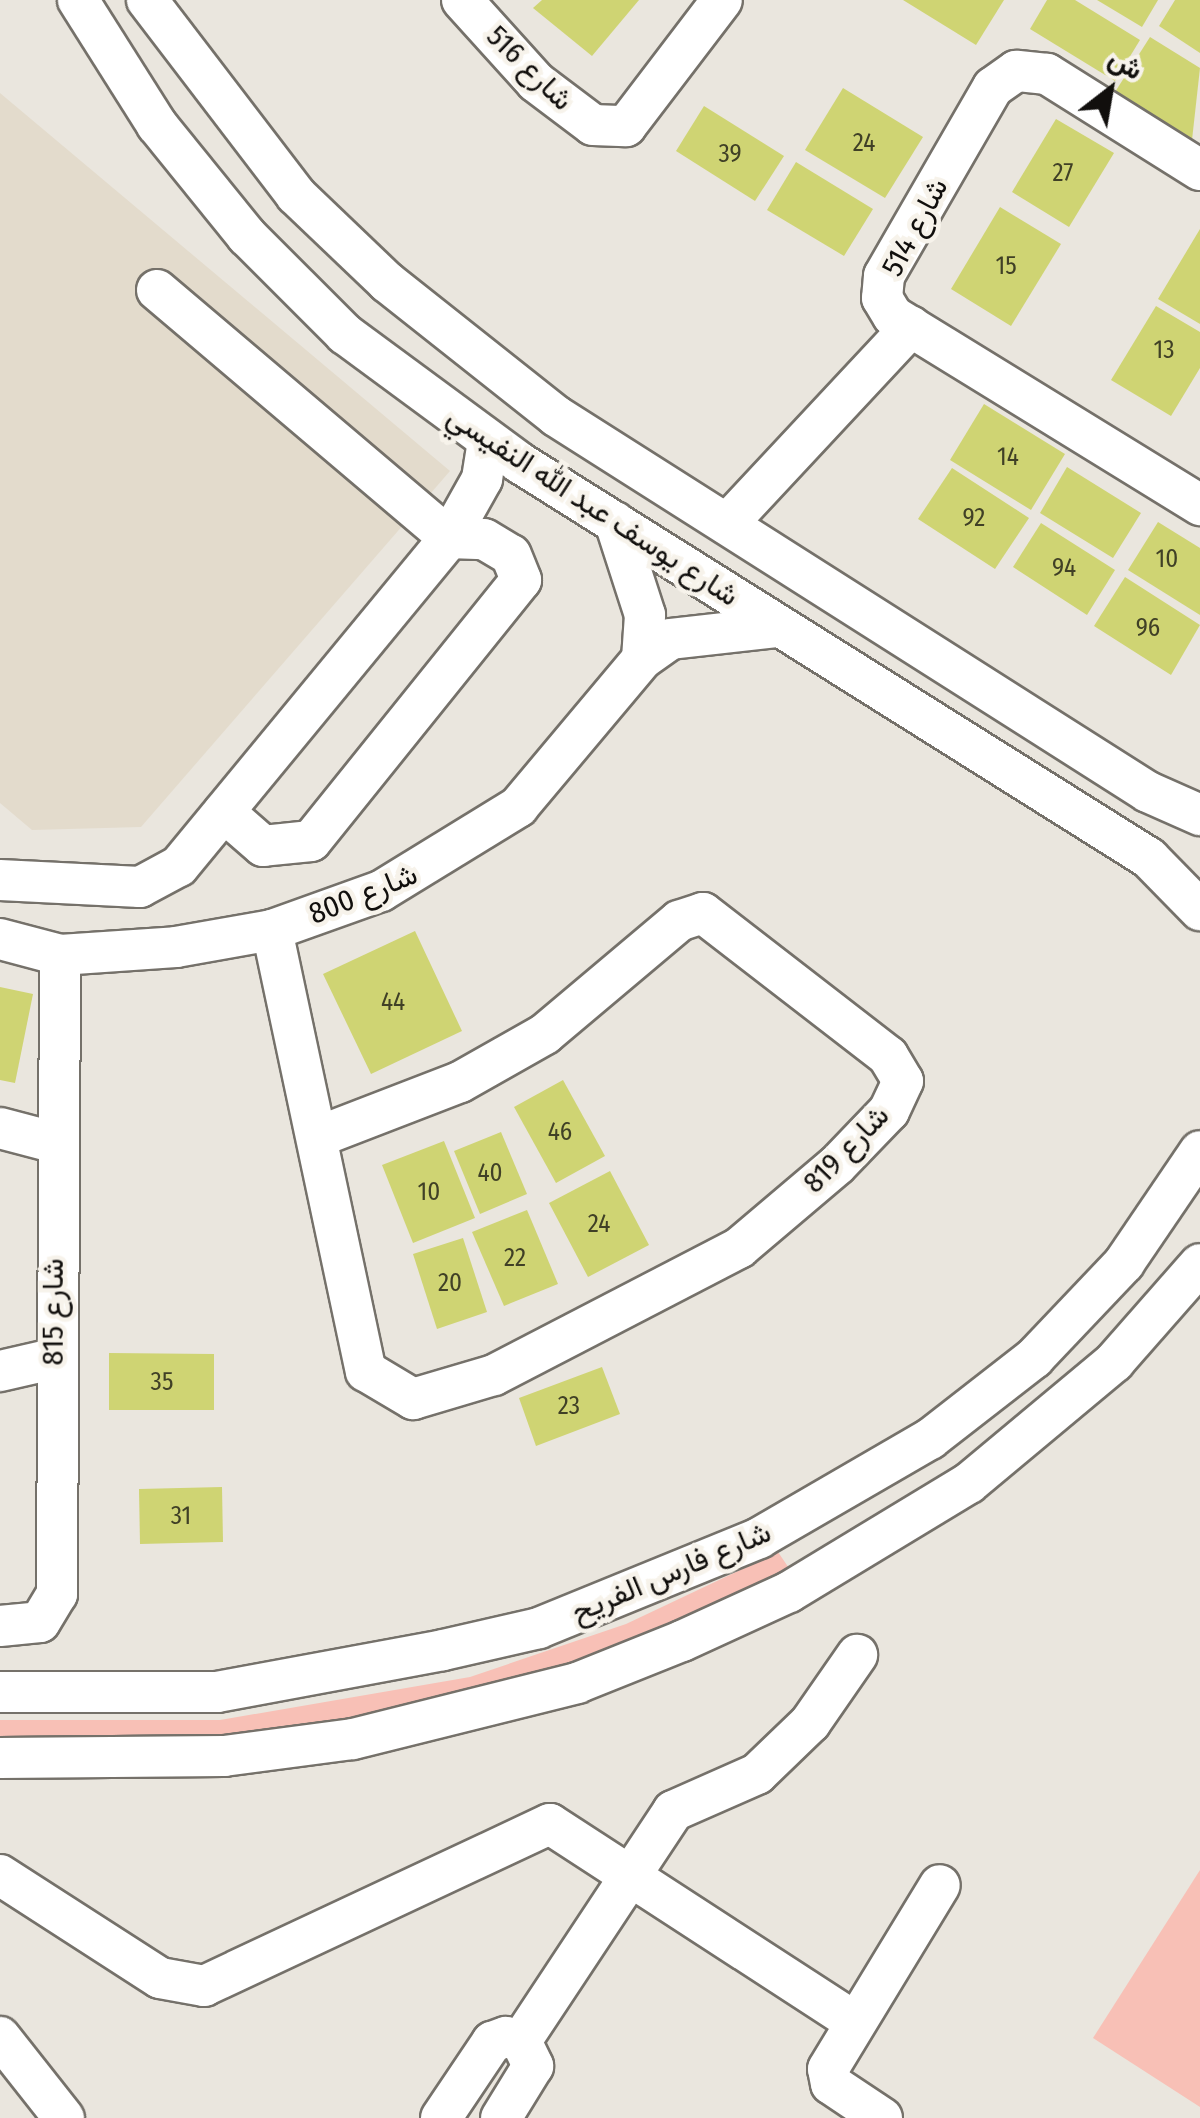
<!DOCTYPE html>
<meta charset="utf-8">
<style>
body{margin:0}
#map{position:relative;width:1200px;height:2118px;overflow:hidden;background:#eae6de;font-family:"Fira Sans Condensed",Vazirmatn,sans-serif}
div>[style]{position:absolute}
.built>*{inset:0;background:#e3dbcc}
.green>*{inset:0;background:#f8c0b6}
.building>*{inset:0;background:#cfd473}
.roads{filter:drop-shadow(2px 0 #75716a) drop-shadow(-2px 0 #75716a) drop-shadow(0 2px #75716a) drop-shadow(0 -2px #75716a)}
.minor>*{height:40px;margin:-20px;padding:0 20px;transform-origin:20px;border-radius:20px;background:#fff}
span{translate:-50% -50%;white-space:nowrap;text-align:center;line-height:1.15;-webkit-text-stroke:9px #f7f3eb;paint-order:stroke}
.number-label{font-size:25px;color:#404026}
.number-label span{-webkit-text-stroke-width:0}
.street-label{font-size:30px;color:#110f0d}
.north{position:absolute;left:1060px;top:40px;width:100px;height:100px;-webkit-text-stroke:8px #f7f3eb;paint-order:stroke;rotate:31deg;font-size:28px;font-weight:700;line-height:40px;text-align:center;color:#110f0d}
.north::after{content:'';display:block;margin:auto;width:35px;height:45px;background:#110f0d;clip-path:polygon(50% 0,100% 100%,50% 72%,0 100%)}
</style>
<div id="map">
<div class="built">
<i style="clip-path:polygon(0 93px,450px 471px,141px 827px,32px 830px,0 803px)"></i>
</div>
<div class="green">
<i style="clip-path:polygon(778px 1552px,795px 1577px,751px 1600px,409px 1723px,0 1752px,0 1720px,220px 1720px,470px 1677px,626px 1624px)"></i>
<i style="clip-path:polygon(1200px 1870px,1200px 2107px,1093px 2038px)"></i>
</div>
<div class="building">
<i style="clip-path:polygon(542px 0,639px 0,592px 56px,533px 8px)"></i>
<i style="clip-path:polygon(903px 0,1004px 0,976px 45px)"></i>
<i style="clip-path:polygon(1047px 0,1075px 0,1140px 40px,1115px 81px,1030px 29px)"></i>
<i style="clip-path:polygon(1097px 0,1158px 0,1142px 27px)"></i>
<i style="clip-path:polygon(1175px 0,1200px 0,1200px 53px,1159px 26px)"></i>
<i style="clip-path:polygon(1150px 37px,1200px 68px,1192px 140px,1115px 92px)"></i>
<i style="clip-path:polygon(843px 88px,923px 137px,885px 198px,805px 150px)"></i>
<i style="clip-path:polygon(704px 106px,784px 156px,755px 201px,676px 151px)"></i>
<i style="clip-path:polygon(1056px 119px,1114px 153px,1069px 227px,1012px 192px)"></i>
<i style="clip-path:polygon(796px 162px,873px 209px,844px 256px,767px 210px)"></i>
<i style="clip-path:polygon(1000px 207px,1061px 244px,1011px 326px,951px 289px)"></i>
<i style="clip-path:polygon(1200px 229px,1200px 324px,1158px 299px)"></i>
<i style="clip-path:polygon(1156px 306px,1200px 332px,1200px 368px,1171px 416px,1111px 380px)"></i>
<i style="clip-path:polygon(984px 404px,1065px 454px,1031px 510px,950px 460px)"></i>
<i style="clip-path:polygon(1067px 467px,1141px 513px,1113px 558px,1040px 513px)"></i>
<i style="clip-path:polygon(952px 468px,1029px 518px,995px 569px,918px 519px)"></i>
<i style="clip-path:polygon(1158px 522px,1200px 548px,1200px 615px,1128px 570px)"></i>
<i style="clip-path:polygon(1041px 523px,1115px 570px,1087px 615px,1013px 567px)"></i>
<i style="clip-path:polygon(1125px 577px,1200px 625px,1171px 675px,1094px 626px)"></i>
<i style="clip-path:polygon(415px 931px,462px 1031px,371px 1074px,323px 974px)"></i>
<i style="clip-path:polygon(0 987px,33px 994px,15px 1083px,0 1080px)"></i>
<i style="clip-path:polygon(563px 1080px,605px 1156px,556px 1183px,514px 1107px)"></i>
<i style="clip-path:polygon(501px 1132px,527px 1194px,480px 1214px,454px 1151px)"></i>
<i style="clip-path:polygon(444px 1141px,475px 1218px,413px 1243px,382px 1165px)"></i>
<i style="clip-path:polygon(610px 1171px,649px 1245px,588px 1277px,549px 1203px)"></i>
<i style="clip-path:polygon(527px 1210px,558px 1284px,504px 1306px,472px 1232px)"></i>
<i style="clip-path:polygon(463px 1238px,487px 1312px,437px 1329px,413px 1254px)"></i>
<i style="clip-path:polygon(109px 1353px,214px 1354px,214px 1410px,109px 1410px)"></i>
<i style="clip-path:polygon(602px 1367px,620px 1414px,536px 1446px,519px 1398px)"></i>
<i style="clip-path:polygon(222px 1487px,223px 1542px,140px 1544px,139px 1489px)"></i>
</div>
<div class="roads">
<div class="minor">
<i style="left:78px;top:0;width:148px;rotate:57.7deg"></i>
<i style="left:157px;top:125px;width:143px;rotate:51deg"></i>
<i style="left:247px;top:236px;width:139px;rotate:45deg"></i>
<i style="left:345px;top:334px;width:217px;rotate:36.4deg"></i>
<i style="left:520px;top:463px;width:743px;rotate:32.13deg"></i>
<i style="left:1149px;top:858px;width:73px;rotate:45.6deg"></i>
<i style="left:147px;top:0;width:245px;rotate:52.6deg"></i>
<i style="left:296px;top:195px;width:126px;rotate:43.7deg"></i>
<i style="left:387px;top:282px;width:216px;rotate:38.4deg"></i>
<i style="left:556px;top:416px;width:701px;rotate:32.42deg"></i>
<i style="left:1148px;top:792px;width:57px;rotate:23.9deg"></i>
<i style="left:462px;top:0;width:110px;rotate:47.9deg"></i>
<i style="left:536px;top:82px;width:71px;rotate:37deg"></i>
<i style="left:593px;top:125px;width:33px;rotate:2deg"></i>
<i style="left:626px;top:126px;width:158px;rotate:-52.7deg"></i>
<i style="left:1200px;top:170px;width:181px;rotate:-147.9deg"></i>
<i style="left:1047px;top:74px;width:31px;rotate:-174deg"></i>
<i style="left:1016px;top:71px;width:28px;rotate:145deg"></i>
<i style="left:993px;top:87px;width:218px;rotate:120deg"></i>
<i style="left:884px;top:276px;width:22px;rotate:95deg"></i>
<i style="left:882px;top:298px;width:21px;rotate:59deg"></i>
<i style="left:893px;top:316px;width:361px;rotate:31.6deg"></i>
<i style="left:157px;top:290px;width:383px;rotate:40.3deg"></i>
<i style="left:449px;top:538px;width:35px;rotate:2deg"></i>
<i style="left:484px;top:539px;width:31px;rotate:31deg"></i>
<i style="left:511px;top:555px;width:27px;rotate:68deg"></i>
<i style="left:521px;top:580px;width:335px;rotate:128.8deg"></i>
<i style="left:311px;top:841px;width:48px;rotate:174.1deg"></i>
<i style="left:263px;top:846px;width:52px;rotate:-138.9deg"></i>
<i style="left:615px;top:522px;width:98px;rotate:72.1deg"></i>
<i style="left:645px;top:615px;width:44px;rotate:93.9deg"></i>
<i style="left:727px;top:524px;width:270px;rotate:-47deg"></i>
<i style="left:0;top:880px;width:140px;rotate:2.9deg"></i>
<i style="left:140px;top:887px;width:44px;rotate:-28.3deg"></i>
<i style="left:179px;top:866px;width:425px;rotate:-50.5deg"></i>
<i style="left:449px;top:538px;width:68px;rotate:-60.8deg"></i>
<i style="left:482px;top:479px;width:39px;rotate:-81deg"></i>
<i style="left:272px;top:930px;width:451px;rotate:78deg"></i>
<i style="left:366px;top:1371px;width:55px;rotate:30.8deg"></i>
<i style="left:413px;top:1399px;width:84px;rotate:-16.5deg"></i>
<i style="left:494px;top:1375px;width:276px;rotate:-27.4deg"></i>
<i style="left:739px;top:1248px;width:128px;rotate:-40.3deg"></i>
<i style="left:837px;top:1165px;width:75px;rotate:-46.1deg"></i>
<i style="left:889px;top:1111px;width:33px;rotate:-65deg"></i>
<i style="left:903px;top:1081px;width:29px;rotate:-121deg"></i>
<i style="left:888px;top:1056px;width:234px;rotate:-142.3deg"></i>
<i style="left:703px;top:913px;width:25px;rotate:162deg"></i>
<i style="left:679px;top:921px;width:175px;rotate:139.9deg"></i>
<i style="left:545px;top:1034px;width:98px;rotate:150.5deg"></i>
<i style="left:460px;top:1082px;width:150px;rotate:158.9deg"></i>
<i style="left:0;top:939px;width:62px;rotate:14.9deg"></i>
<i style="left:60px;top:955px;width:116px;rotate:-3.9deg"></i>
<i style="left:176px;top:947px;width:97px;rotate:-10deg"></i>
<i style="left:272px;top:930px;width:116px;rotate:-19.7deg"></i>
<i style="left:381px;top:891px;width:161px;rotate:-31.5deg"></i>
<i style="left:518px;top:807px;width:193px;rotate:-50deg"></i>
<i style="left:642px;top:659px;width:35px;rotate:-35deg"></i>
<i style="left:671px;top:639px;width:108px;rotate:-6.4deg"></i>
<i style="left:0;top:1128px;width:55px;rotate:14.8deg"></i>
<i style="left:0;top:1371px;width:54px;rotate:-12.8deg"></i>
<i style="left:0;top:1626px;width:40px;rotate:-5.7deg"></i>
<i style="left:40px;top:1622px;width:33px;rotate:-59deg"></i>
<i style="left:57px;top:1594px;width:639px;rotate:-89.73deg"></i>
<i style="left:0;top:1692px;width:217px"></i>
<i style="left:217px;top:1692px;width:230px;rotate:-10.5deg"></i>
<i style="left:443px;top:1650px;width:98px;rotate:-12.9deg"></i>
<i style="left:539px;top:1628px;width:238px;rotate:-22.2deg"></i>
<i style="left:759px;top:1538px;width:198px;rotate:-30.1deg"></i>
<i style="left:930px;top:1439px;width:132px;rotate:-37.9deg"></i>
<i style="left:1034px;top:1358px;width:131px;rotate:-46.5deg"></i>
<i style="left:1124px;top:1263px;width:135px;rotate:-55.8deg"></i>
<i style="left:0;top:1758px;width:224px;rotate:-0.5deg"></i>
<i style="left:224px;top:1756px;width:130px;rotate:-7.5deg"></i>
<i style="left:353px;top:1739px;width:231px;rotate:-14deg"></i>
<i style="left:577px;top:1683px;width:113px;rotate:-21.8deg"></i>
<i style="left:682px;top:1641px;width:118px;rotate:-24.6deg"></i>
<i style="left:789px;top:1592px;width:210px;rotate:-31.2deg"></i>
<i style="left:969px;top:1483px;width:189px;rotate:-39.8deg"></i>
<i style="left:1114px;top:1362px;width:130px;rotate:-48.7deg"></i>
<i style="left:0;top:1875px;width:190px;rotate:32.8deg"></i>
<i style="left:160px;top:1978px;width:45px;rotate:10.3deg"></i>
<i style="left:204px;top:1986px;width:382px;rotate:-25.1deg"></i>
<i style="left:550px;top:1824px;width:364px;rotate:33deg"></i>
<i style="left:0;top:2037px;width:103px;rotate:51.7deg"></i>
<i style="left:521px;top:2041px;width:276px;rotate:-56.5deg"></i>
<i style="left:673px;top:1811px;width:92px;rotate:-23.8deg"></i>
<i style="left:757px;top:1774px;width:74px;rotate:-43.9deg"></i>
<i style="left:810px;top:1723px;width:83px;rotate:-55.3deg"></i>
<i style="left:441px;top:2118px;width:92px;rotate:-56.1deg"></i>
<i style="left:492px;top:2042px;width:15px;rotate:-20deg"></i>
<i style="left:506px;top:2037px;width:16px;rotate:15deg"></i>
<i style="left:521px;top:2041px;width:28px;rotate:64deg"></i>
<i style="left:533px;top:2066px;width:61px;rotate:121.6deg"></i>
<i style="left:882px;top:2118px;width:61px;rotate:-146.3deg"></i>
<i style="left:831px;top:2084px;width:15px;rotate:-101deg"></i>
<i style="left:828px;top:2069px;width:215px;rotate:-58.7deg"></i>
</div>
</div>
<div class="number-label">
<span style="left:864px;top:143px">24</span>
<span style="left:730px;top:154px">39</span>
<span style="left:1063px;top:173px">27</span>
<span style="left:1006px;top:266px">15</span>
<span style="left:1164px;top:350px">13</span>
<span style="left:1008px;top:457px">14</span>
<span style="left:974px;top:518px">92</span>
<span style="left:1167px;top:559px">10</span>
<span style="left:1064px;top:568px">94</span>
<span style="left:1148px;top:628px">96</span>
<span style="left:393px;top:1002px">44</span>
<span style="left:560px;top:1132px">46</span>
<span style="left:490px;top:1173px">40</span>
<span style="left:429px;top:1192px">10</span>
<span style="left:599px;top:1224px">24</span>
<span style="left:515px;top:1258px">22</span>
<span style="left:450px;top:1283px">20</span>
<span style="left:162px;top:1382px">35</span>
<span style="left:569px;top:1406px">23</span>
<span style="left:181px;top:1516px">31</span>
</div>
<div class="street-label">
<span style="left:530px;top:68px;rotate:44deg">شارع 516</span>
<span style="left:915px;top:227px;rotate:-62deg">شارع 514</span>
<span style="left:593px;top:506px;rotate:33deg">شارع يوسف عبد الله النفيسي</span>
<span style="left:363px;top:894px;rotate:-22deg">شارع 800</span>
<span style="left:846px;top:1149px;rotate:-46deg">شارع 819</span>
<span style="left:53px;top:1312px;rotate:-90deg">شارع 815</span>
<span style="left:671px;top:1572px;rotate:-23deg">شارع فارس الفريح</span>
</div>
<div class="north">ش</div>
</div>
